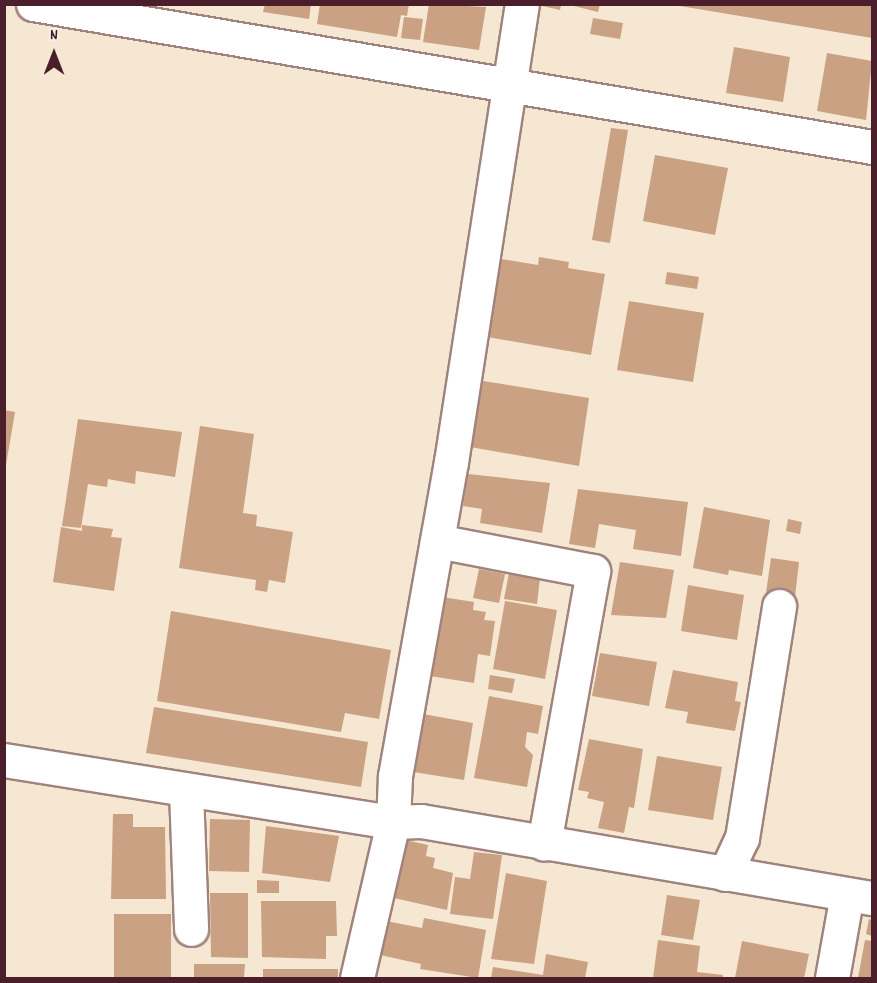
<!DOCTYPE html>
<style>
body{margin:0}
#map{position:relative;width:877px;height:983px;overflow:hidden;background:#f5e7d1;font-family:Dekko,sans-serif}
div>[style]{position:absolute}
.building>*{inset:0;background:#caa183}
.roads{filter:drop-shadow(2px 0 #a0837e) drop-shadow(-2px 0 #a0837e) drop-shadow(0 2px #a0837e) drop-shadow(0 -2px #a0837e)}
.street>*{height:33px;margin:-16.5px;padding:0 16.5px;transform-origin:16.5px;border-radius:16.5px;background:#fff}
span{translate:-50% -50%;white-space:nowrap;text-align:center;line-height:1.15;-webkit-text-stroke:4.5px #f7f3e8;paint-order:stroke}
.frame{position:absolute;inset:0;border:6px solid #4a1f2b;pointer-events:none}
.north{position:absolute;left:24px;top:24px;width:60px;height:60px;-webkit-text-stroke:4px #f7f3e8;paint-order:stroke;rotate:0deg;font-size:16px;font-weight:700;line-height:24px;text-align:center;color:#4a1f2b}
.north::after{content:'';display:block;margin:auto;width:21px;height:27px;background:#4a1f2b;clip-path:polygon(50% 0,100% 100%,50% 72%,0 100%)}
</style>
<div id="map">
<div class="building">
<i style="clip-path:polygon(265px 4px,311px 4px,309px 19px,263px 12px)"></i>
<i style="clip-path:polygon(320px 4px,409px 4px,407px 16px,401px 15px,397px 37px,317px 24px)"></i>
<i style="clip-path:polygon(429px 4px,486px 7px,479px 50px,423px 42px)"></i>
<i style="clip-path:polygon(566px 4px,600px 4px,598px 12px)"></i>
<i style="clip-path:polygon(681px 4px,872px 4px,872px 38px,680px 6px)"></i>
<i style="clip-path:polygon(538px 5px,561px 5px,560px 10px)"></i>
<i style="clip-path:polygon(404px 17px,423px 19px,420px 40px,401px 38px)"></i>
<i style="clip-path:polygon(593px 18px,623px 23px,620px 39px,590px 34px)"></i>
<i style="clip-path:polygon(734px 47px,790px 57px,783px 102px,726px 93px)"></i>
<i style="clip-path:polygon(827px 53px,872px 61px,866px 120px,817px 111px)"></i>
<i style="clip-path:polygon(611px 128px,628px 130px,610px 243px,592px 240px)"></i>
<i style="clip-path:polygon(655px 155px,728px 168px,715px 235px,643px 221px)"></i>
<i style="clip-path:polygon(539px 257px,569px 262px,568px 268px,605px 274px,591px 355px,482px 336px,495px 258px,538px 265px)"></i>
<i style="clip-path:polygon(667px 272px,699px 277px,697px 289px,665px 284px)"></i>
<i style="clip-path:polygon(629px 301px,704px 313px,693px 382px,617px 370px)"></i>
<i style="clip-path:polygon(483px 381px,589px 398px,579px 466px,470px 447px)"></i>
<i style="clip-path:polygon(4px 410px,15px 412px,6px 465px,4px 465px)"></i>
<i style="clip-path:polygon(78px 419px,182px 432px,175px 477px,136px 471px,135px 484px,108px 479px,107px 487px,88px 484px,81px 528px,62px 526px)"></i>
<i style="clip-path:polygon(200px 426px,254px 434px,243px 513px,257px 515px,256px 526px,293px 532px,285px 583px,269px 580px,267px 592px,255px 590px,256px 580px,179px 568px)"></i>
<i style="clip-path:polygon(468px 474px,550px 483px,542px 533px,480px 523px,482px 509px,463px 506px)"></i>
<i style="clip-path:polygon(578px 489px,688px 502px,681px 556px,633px 549px,636px 530px,599px 524px,595px 548px,569px 544px)"></i>
<i style="clip-path:polygon(704px 507px,770px 520px,762px 576px,729px 570px,728px 575px,693px 568px)"></i>
<i style="clip-path:polygon(788px 519px,802px 522px,800px 534px,786px 531px)"></i>
<i style="clip-path:polygon(82px 525px,113px 529px,111px 537px,122px 538px,114px 591px,53px 582px,61px 527px,82px 531px)"></i>
<i style="clip-path:polygon(771px 558px,799px 562px,795px 597px,766px 593px)"></i>
<i style="clip-path:polygon(620px 562px,674px 570px,666px 618px,611px 615px)"></i>
<i style="clip-path:polygon(479px 569px,505px 574px,499px 603px,473px 598px)"></i>
<i style="clip-path:polygon(509px 573px,540px 578px,537px 604px,504px 599px)"></i>
<i style="clip-path:polygon(688px 585px,744px 595px,737px 640px,681px 631px)"></i>
<i style="clip-path:polygon(442px 597px,474px 602px,473px 610px,486px 612px,484px 620px,495px 621px,490px 656px,478px 654px,474px 683px,430px 676px)"></i>
<i style="clip-path:polygon(505px 601px,557px 610px,545px 679px,493px 669px)"></i>
<i style="clip-path:polygon(171px 611px,391px 650px,379px 719px,345px 713px,341px 732px,157px 701px)"></i>
<i style="clip-path:polygon(600px 653px,657px 662px,649px 706px,592px 696px)"></i>
<i style="clip-path:polygon(673px 670px,738px 682px,735px 701px,741px 702px,735px 731px,686px 723px,688px 712px,665px 708px)"></i>
<i style="clip-path:polygon(490px 675px,515px 679px,512px 693px,488px 689px)"></i>
<i style="clip-path:polygon(489px 696px,543px 706px,538px 734px,527px 732px,525px 747px,533px 755px,527px 787px,474px 778px)"></i>
<i style="clip-path:polygon(154px 707px,368px 742px,361px 787px,146px 753px)"></i>
<i style="clip-path:polygon(423px 714px,473px 723px,464px 780px,413px 772px)"></i>
<i style="clip-path:polygon(589px 739px,643px 749px,634px 808px,629px 807px,624px 833px,598px 828px,604px 802px,587px 798px,589px 792px,578px 790px)"></i>
<i style="clip-path:polygon(657px 756px,722px 767px,713px 820px,648px 810px)"></i>
<i style="clip-path:polygon(113px 814px,133px 814px,133px 827px,165px 827px,166px 899px,111px 899px)"></i>
<i style="clip-path:polygon(210px 819px,250px 820px,249px 872px,209px 871px)"></i>
<i style="clip-path:polygon(266px 826px,339px 836px,330px 882px,262px 873px)"></i>
<i style="clip-path:polygon(405px 840px,428px 845px,426px 856px,435px 858px,433px 868px,453px 873px,447px 910px,394px 898px)"></i>
<i style="clip-path:polygon(474px 852px,502px 855px,493px 919px,450px 914px,455px 877px,470px 879px)"></i>
<i style="clip-path:polygon(506px 873px,547px 881px,534px 964px,491px 959px)"></i>
<i style="clip-path:polygon(257px 880px,279px 881px,279px 893px,257px 893px)"></i>
<i style="clip-path:polygon(210px 893px,248px 893px,248px 958px,211px 957px)"></i>
<i style="clip-path:polygon(667px 895px,700px 900px,693px 940px,661px 935px)"></i>
<i style="clip-path:polygon(261px 901px,336px 901px,337px 936px,326px 936px,326px 959px,262px 957px)"></i>
<i style="clip-path:polygon(114px 914px,171px 914px,171px 978px,114px 978px)"></i>
<i style="clip-path:polygon(424px 918px,486px 930px,478px 978px,420px 969px,421px 964px,380px 955px,386px 921px,422px 928px)"></i>
<i style="clip-path:polygon(869px 919px,872px 920px,872px 936px,866px 934px)"></i>
<i style="clip-path:polygon(658px 940px,700px 946px,697px 972px,723px 975px,723px 978px,653px 978px)"></i>
<i style="clip-path:polygon(865px 940px,872px 941px,872px 978px,858px 978px)"></i>
<i style="clip-path:polygon(742px 941px,809px 954px,804px 978px,735px 978px)"></i>
<i style="clip-path:polygon(546px 954px,588px 962px,585px 978px,491px 978px,493px 967px,543px 975px)"></i>
<i style="clip-path:polygon(194px 964px,245px 964px,244px 978px,194px 978px)"></i>
<i style="clip-path:polygon(263px 969px,338px 969px,338px 978px,263px 978px)"></i>
</div>
<div class="roads">
<div class="street">
<i style="left:33px;top:4px;width:851px;rotate:9.67deg"></i>
<i style="left:437px;top:541px;width:159px;rotate:10.9deg"></i>
<i style="left:593px;top:571px;width:277px;rotate:100.2deg"></i>
<i style="left:4px;top:760px;width:394px;rotate:9.1deg"></i>
<i style="left:393px;top:822px;width:28px;rotate:-2deg"></i>
<i style="left:421px;top:821px;width:458px;rotate:9.7deg"></i>
<i style="left:186px;top:790px;width:139px;rotate:87.9deg"></i>
<i style="left:725px;top:874px;width:40px;rotate:-65deg"></i>
<i style="left:742px;top:838px;width:235px;rotate:-80.9deg"></i>
<i style="left:357px;top:978px;width:160px;rotate:-77deg"></i>
<i style="left:393px;top:822px;width:46px;rotate:-87.5deg"></i>
<i style="left:395px;top:776px;width:319px;rotate:-79.9deg"></i>
<i style="left:451px;top:462px;width:463px;rotate:-81.2deg"></i>
<i style="left:832px;top:978px;width:85px;rotate:-79.9deg"></i>
</div>
</div>
<div class="frame"></div>
<div class="north">N</div>
</div>
